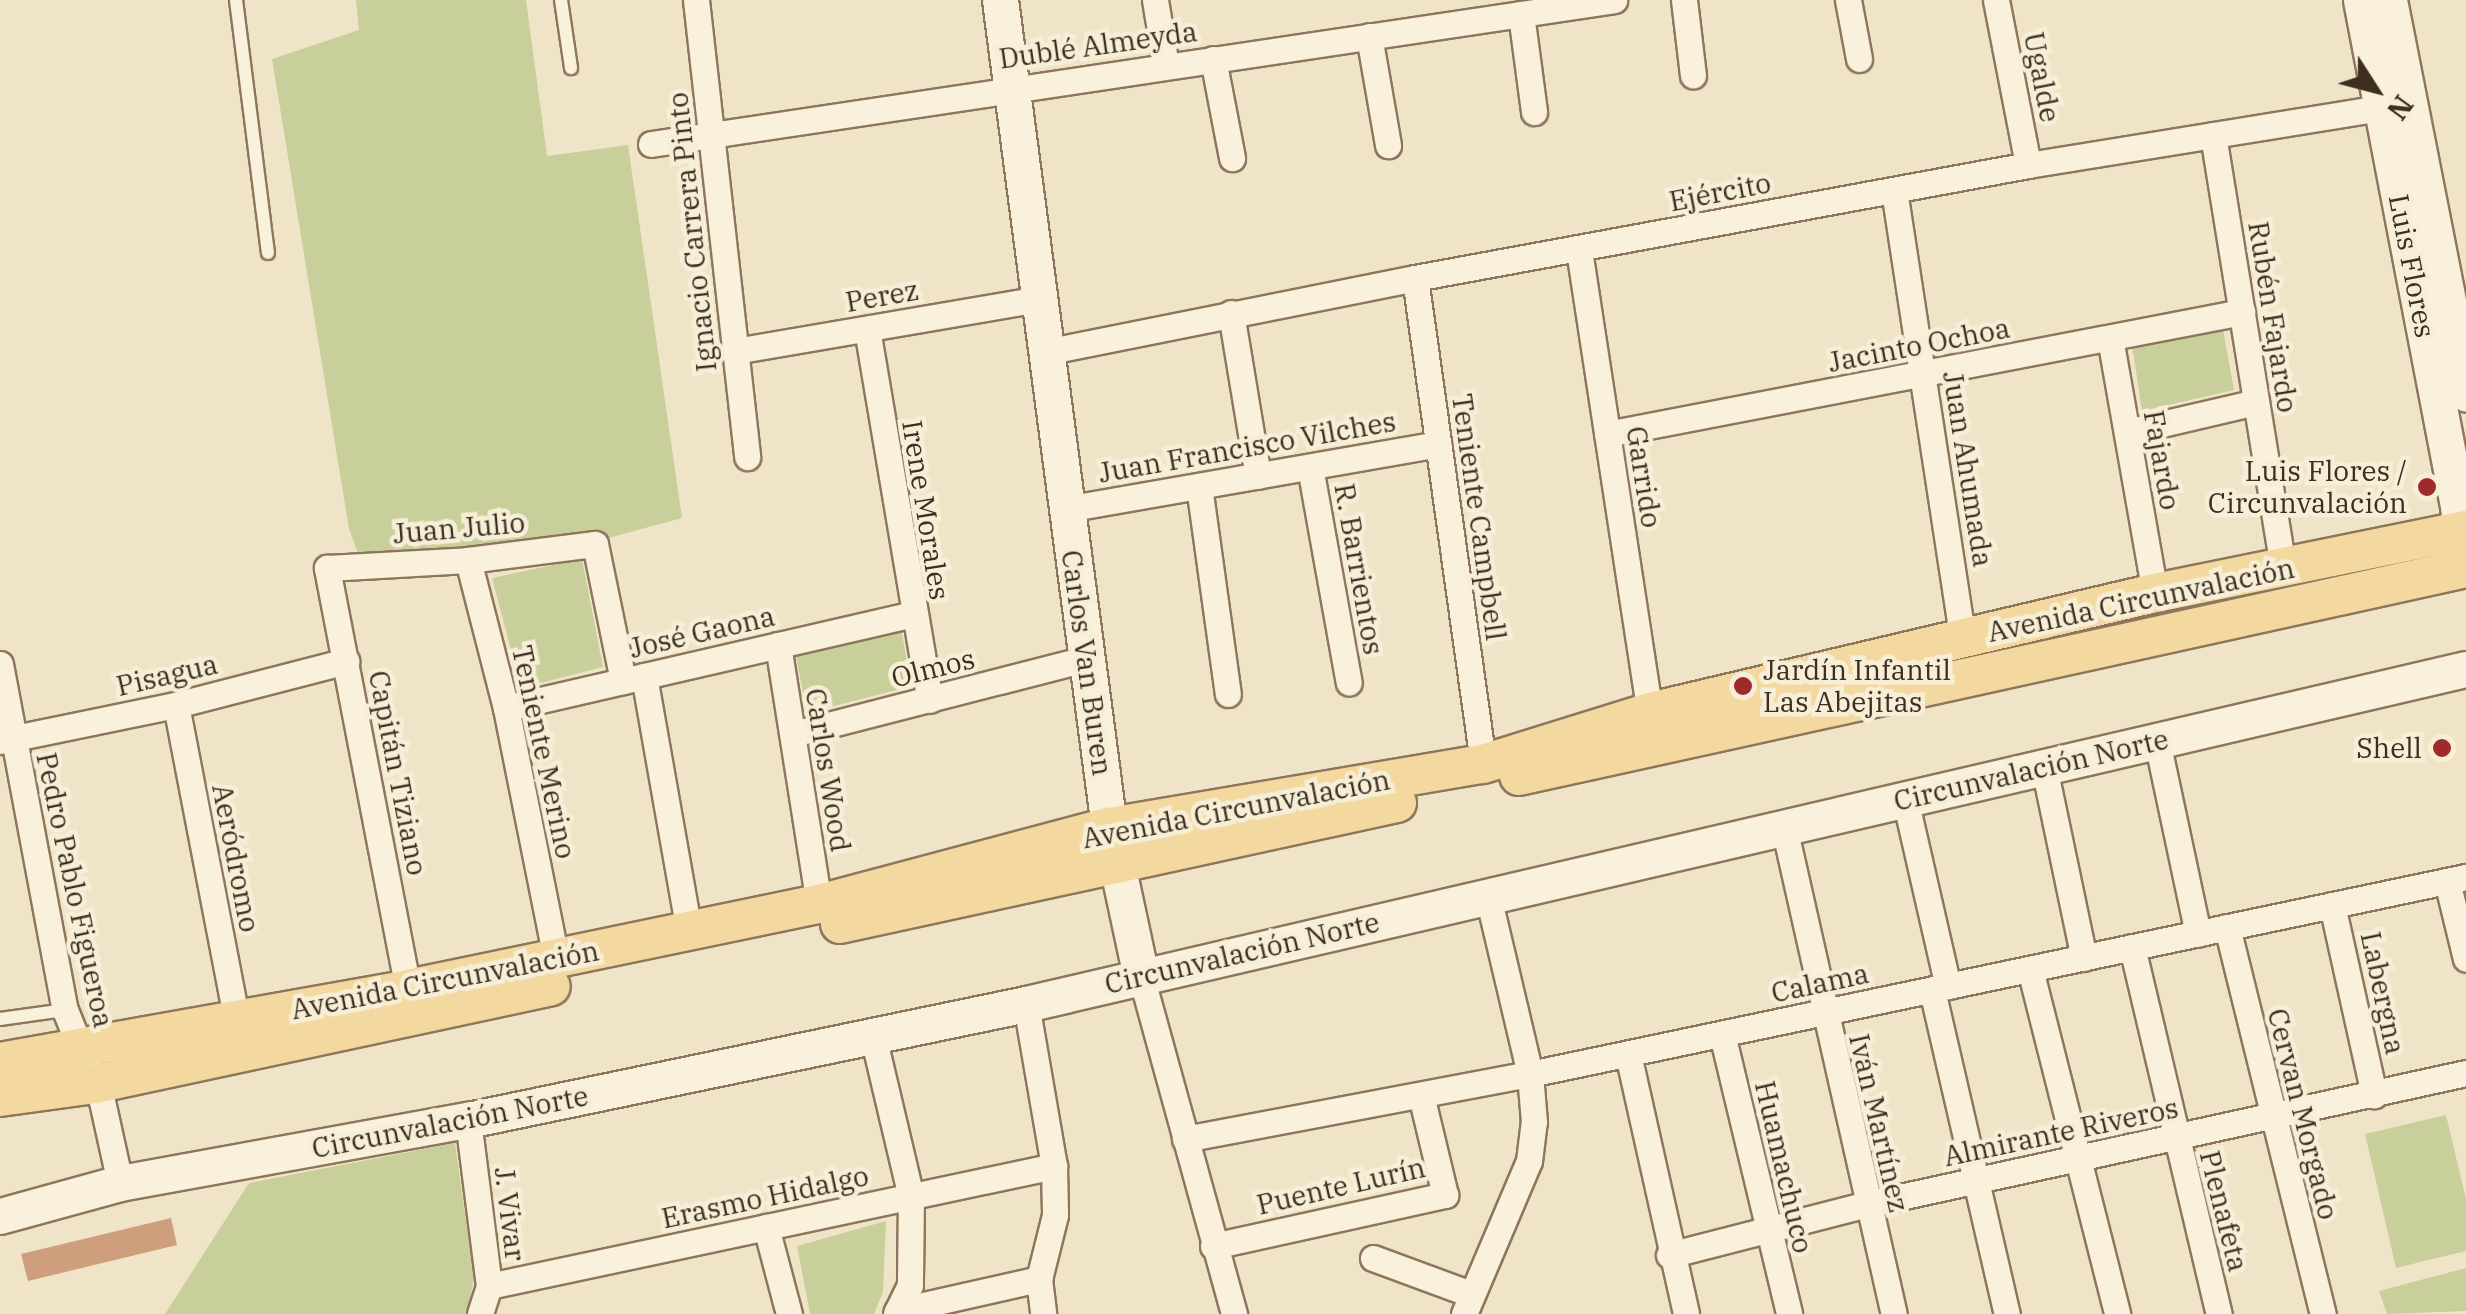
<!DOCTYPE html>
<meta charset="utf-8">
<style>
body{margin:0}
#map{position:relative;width:2466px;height:1314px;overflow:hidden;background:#f0e4c8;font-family:"IBM Plex Serif",serif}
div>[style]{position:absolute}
.green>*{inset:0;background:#c9cf9b}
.building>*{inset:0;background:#cf9f7d}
.roads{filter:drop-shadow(2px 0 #8d765c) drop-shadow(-2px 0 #8d765c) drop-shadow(0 2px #8d765c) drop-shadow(0 -2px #8d765c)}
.lane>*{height:12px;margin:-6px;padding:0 6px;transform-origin:6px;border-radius:6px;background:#faf1dc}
.street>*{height:25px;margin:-12.5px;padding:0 12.5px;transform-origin:12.5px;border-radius:12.5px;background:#faf1dc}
.secondary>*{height:35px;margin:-17.5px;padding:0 17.5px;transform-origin:17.5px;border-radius:17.5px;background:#faf1dc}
.primary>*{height:38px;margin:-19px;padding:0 19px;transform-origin:19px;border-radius:19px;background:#f3d9a0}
.dots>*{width:28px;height:28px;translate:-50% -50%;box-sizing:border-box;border:5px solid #f7eed8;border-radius:50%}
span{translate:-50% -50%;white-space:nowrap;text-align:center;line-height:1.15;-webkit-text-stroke:9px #f7eed8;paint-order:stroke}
.street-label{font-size:28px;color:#3d2e20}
.poi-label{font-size:28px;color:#3d2e20}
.right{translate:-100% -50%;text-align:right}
.left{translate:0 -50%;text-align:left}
.north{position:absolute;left:2326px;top:40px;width:100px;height:100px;-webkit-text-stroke:8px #f7eed8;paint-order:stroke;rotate:126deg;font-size:28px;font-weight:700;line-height:40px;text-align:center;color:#3d2e20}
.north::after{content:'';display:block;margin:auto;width:35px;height:45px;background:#3d2e20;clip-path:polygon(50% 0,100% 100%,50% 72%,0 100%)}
</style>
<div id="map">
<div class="green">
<i style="clip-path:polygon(356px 0,526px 0,547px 156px,628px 145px,682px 518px,612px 537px,476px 550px,358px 553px,349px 529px,272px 59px,359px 30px)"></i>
<i style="clip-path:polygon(2222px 324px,2234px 390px,2142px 411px,2132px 345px)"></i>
<i style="clip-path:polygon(582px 559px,603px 667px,521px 688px,492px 578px)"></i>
<i style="clip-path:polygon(901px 629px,912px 686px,807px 713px,796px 656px)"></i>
<i style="clip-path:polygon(2446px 1115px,2466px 1199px,2466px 1251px,2396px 1268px,2365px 1134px)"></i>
<i style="clip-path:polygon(455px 1143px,474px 1278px,467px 1314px,165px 1314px,249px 1183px)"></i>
<i style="clip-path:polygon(886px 1221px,883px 1292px,874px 1314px,810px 1314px,797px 1246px)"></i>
<i style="clip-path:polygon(2466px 1268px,2466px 1311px,2387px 1314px,2379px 1291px)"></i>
</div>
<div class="building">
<i style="clip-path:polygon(171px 1218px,177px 1245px,28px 1281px,21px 1254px)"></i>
</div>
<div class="roads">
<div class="lane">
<i style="left:236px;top:0;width:255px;rotate:82.8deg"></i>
<i style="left:561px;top:0;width:69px;rotate:81.6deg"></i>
<i style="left:0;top:1019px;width:66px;rotate:-7.9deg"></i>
</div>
<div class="street">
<i style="left:696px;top:0;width:460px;rotate:83.6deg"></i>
<i style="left:1155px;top:0;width:67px;rotate:80.5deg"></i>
<i style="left:1684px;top:0;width:76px;rotate:83.2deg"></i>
<i style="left:1848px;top:0;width:60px;rotate:79.4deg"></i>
<i style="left:1996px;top:0;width:168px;rotate:79deg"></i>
<i style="left:1521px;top:14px;width:99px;rotate:82.4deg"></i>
<i style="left:1369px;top:36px;width:111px;rotate:80.1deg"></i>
<i style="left:1213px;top:59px;width:101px;rotate:79.1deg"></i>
<i style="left:2213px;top:135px;width:439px;rotate:80.8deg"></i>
<i style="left:651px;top:144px;width:974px;rotate:-8.5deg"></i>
<i style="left:1894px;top:190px;width:455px;rotate:81.3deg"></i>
<i style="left:1579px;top:250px;width:467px;rotate:81.3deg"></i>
<i style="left:1415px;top:278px;width:491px;rotate:82deg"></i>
<i style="left:1231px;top:313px;width:165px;rotate:80.6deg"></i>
<i style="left:867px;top:329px;width:376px;rotate:80.4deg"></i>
<i style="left:2110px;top:338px;width:259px;rotate:80deg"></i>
<i style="left:735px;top:351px;width:307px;rotate:-9.7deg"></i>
<i style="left:1045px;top:352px;width:377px;rotate:-11.3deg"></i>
<i style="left:1415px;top:278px;width:623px;rotate:-10.44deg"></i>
<i style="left:2028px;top:165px;width:375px;rotate:-9.2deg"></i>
<i style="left:2127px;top:432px;width:132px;rotate:-13.1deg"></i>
<i style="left:1607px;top:434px;width:647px;rotate:-10.88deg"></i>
<i style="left:1310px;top:467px;width:219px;rotate:79.8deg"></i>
<i style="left:1199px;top:486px;width:210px;rotate:82.1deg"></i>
<i style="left:1066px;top:509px;width:378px;rotate:-9.9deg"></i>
<i style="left:468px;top:560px;width:153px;rotate:75.6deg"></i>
<i style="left:506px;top:708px;width:255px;rotate:78.7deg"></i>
<i style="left:778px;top:645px;width:262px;rotate:81deg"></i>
<i style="left:0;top:664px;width:352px;rotate:79.4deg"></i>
<i style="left:65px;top:1010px;width:98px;rotate:67.9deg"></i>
<i style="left:102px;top:1101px;width:84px;rotate:77.6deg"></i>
<i style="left:644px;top:676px;width:259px;rotate:80deg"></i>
<i style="left:176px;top:705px;width:323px;rotate:79.1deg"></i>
<i style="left:506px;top:708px;width:417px;rotate:-13deg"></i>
<i style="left:793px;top:734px;width:302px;rotate:-14.4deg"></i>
<i style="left:0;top:741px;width:180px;rotate:-11.6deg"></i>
<i style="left:176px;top:705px;width:176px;rotate:-14.5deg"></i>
<i style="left:2157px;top:741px;width:197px;rotate:78deg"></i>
<i style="left:2044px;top:767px;width:195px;rotate:78.2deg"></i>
<i style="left:1905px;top:799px;width:192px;rotate:77.1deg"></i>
<i style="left:1784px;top:827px;width:499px;rotate:77.3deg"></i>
<i style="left:2447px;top:881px;width:80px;rotate:76.3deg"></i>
<i style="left:2332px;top:905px;width:195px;rotate:77.5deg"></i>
<i style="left:2227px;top:927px;width:399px;rotate:76.1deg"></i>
<i style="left:2132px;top:947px;width:377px;rotate:76.7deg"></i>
<i style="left:2030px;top:969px;width:356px;rotate:75.8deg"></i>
<i style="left:1141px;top:976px;width:351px;rotate:74.6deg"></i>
<i style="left:408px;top:989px;width:429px;rotate:-100.9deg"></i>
<i style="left:327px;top:568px;width:141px;rotate:-3.2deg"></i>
<i style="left:468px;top:560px;width:128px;rotate:-7.2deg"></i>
<i style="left:595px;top:544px;width:140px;rotate:78.4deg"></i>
<i style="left:1932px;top:990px;width:333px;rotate:77deg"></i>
<i style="left:1026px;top:1004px;width:164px;rotate:80.2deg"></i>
<i style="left:1054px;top:1166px;width:49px;rotate:88.8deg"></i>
<i style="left:1055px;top:1215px;width:66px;rotate:104deg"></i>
<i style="left:1039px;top:1279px;width:35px;rotate:83deg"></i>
<i style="left:1722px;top:1034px;width:288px;rotate:76.5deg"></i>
<i style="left:873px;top:1036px;width:165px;rotate:76.7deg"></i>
<i style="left:911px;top:1197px;width:88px;rotate:90.7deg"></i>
<i style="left:910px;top:1285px;width:32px;rotate:116deg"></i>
<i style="left:1628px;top:1054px;width:266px;rotate:77.4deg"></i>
<i style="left:468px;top:1120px;width:167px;rotate:82.8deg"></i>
<i style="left:489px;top:1286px;width:29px;rotate:108deg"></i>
<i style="left:1185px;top:1139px;width:351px;rotate:-10.7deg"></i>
<i style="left:1530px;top:1074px;width:957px;rotate:-11.89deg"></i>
<i style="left:766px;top:1227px;width:90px;rotate:75.2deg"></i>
<i style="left:1213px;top:1246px;width:238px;rotate:-12.4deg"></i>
<i style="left:1445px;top:1195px;width:103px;rotate:-103.5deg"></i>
<i style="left:1669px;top:1255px;width:205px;rotate:-14.4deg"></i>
<i style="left:1868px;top:1204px;width:612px;rotate:-12.36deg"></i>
<i style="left:1373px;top:1258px;width:104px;rotate:20.2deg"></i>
<i style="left:489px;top:1286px;width:578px;rotate:-11.99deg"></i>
<i style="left:897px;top:1311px;width:146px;rotate:-12.7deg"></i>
<i style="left:1464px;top:1314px;width:166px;rotate:-67deg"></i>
<i style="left:1529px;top:1161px;width:39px;rotate:-83deg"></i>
<i style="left:1534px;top:1122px;width:48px;rotate:-94.8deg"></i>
<i style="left:1530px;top:1074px;width:183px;rotate:-103.3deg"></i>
</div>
<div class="secondary">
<i style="left:1000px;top:0;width:834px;rotate:82.49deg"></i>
<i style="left:1109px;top:827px;width:152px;rotate:77.9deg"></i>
<i style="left:2361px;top:0;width:515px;rotate:79.15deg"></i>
<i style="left:2458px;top:506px;width:53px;rotate:83.5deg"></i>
<i style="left:2389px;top:0;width:401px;rotate:78.9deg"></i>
<i style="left:0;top:1216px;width:124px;rotate:-15.4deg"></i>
<i style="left:120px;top:1183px;width:354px;rotate:-10.3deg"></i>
<i style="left:468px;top:1120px;width:570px;rotate:-11.74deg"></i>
<i style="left:1026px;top:1004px;width:1478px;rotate:-13.1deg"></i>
</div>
<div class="primary">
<i style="left:1519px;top:776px;width:970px;rotate:-12.39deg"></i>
<i style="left:840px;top:924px;width:570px;rotate:-12.26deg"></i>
<i style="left:0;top:1062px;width:414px;rotate:-10.1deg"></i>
<i style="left:408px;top:989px;width:420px;rotate:-11.7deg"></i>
<i style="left:819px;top:904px;width:300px;rotate:-14.9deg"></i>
<i style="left:1109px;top:827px;width:379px;rotate:-9.6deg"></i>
<i style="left:1483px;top:764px;width:175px;rotate:-17.3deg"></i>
<i style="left:1650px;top:712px;width:519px;rotate:-13.26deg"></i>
<i style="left:2155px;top:593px;width:317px;rotate:-11.5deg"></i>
<i style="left:0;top:1097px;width:96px;rotate:-7.8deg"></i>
<i style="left:95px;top:1084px;width:466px;rotate:-12.1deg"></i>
</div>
</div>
<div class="dots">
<i style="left:2427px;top:487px;background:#9e2a2b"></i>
<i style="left:1743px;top:686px;background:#9e2a2b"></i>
<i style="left:2442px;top:748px;background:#9e2a2b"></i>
</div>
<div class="street-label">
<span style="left:1098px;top:45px;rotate:-8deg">Dublé Almeyda</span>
<span style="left:2042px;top:77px;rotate:79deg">Ugalde</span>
<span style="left:1720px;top:192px;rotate:-11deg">Ejército</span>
<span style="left:692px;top:232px;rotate:-96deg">Ignacio Carrera Pinto</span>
<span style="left:2412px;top:266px;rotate:79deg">Luis Flores</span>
<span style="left:882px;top:296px;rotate:-10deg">Perez</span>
<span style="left:2273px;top:317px;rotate:81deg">Rubén Fajardo</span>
<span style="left:1919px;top:345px;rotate:-11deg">Jacinto Ochoa</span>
<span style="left:1247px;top:447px;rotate:-10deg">Juan Francisco Vilches</span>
<span style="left:2162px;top:460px;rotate:80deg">Fajardo</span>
<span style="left:1968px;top:469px;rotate:81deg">Juan Ahumada</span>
<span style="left:1644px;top:477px;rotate:81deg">Garrido</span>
<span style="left:926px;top:510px;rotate:81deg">Irene Morales</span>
<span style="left:1479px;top:517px;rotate:82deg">Teniente Campbell</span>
<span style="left:459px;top:528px;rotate:-5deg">Juan Julio</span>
<span style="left:1359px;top:569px;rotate:80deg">R. Barrientos</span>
<span style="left:2141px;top:600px;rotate:-12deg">Avenida Circunvalación</span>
<span style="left:702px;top:632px;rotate:-13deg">José Gaona</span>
<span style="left:1087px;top:663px;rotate:82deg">Carlos Van Buren</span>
<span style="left:933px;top:668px;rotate:-14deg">Olmos</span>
<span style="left:167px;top:675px;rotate:-13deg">Pisagua</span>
<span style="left:544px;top:752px;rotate:78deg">Teniente Merino</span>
<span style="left:828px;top:770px;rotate:81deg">Carlos Wood</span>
<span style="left:2031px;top:770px;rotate:-13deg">Circunvalación Norte</span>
<span style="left:398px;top:773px;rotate:79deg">Capitán Tiziano</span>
<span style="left:1236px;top:809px;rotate:-11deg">Avenida Circunvalación</span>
<span style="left:236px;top:858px;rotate:79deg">Aeródromo</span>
<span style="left:75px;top:890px;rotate:78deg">Pedro Pablo Figueroa</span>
<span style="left:1242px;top:953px;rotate:-13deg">Circunvalación Norte</span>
<span style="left:445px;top:980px;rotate:-11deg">Avenida Circunvalación</span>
<span style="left:1820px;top:983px;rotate:-12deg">Calama</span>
<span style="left:2383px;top:993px;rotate:78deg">Labergna</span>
<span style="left:2303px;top:1114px;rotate:76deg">Cervan Morgado</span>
<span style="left:450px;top:1122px;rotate:-11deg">Circunvalación Norte</span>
<span style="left:1879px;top:1123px;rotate:77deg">Iván Martínez</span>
<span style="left:2061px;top:1132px;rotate:-12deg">Almirante Riveros</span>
<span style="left:1784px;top:1167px;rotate:77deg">Huamachuco</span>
<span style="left:1341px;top:1186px;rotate:-13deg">Puente Lurín</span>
<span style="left:765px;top:1197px;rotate:-12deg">Erasmo Hidalgo</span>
<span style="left:2224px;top:1211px;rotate:76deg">Plenafeta</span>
<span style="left:510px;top:1214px;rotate:83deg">J. Vivar</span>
</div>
<div class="poi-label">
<span class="right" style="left:2407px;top:487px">Luis Flores /<br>Circunvalación</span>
<span class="left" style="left:1763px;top:686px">Jardín Infantil<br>Las Abejitas</span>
<span class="right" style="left:2422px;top:748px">Shell</span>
</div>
<div class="north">N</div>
</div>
